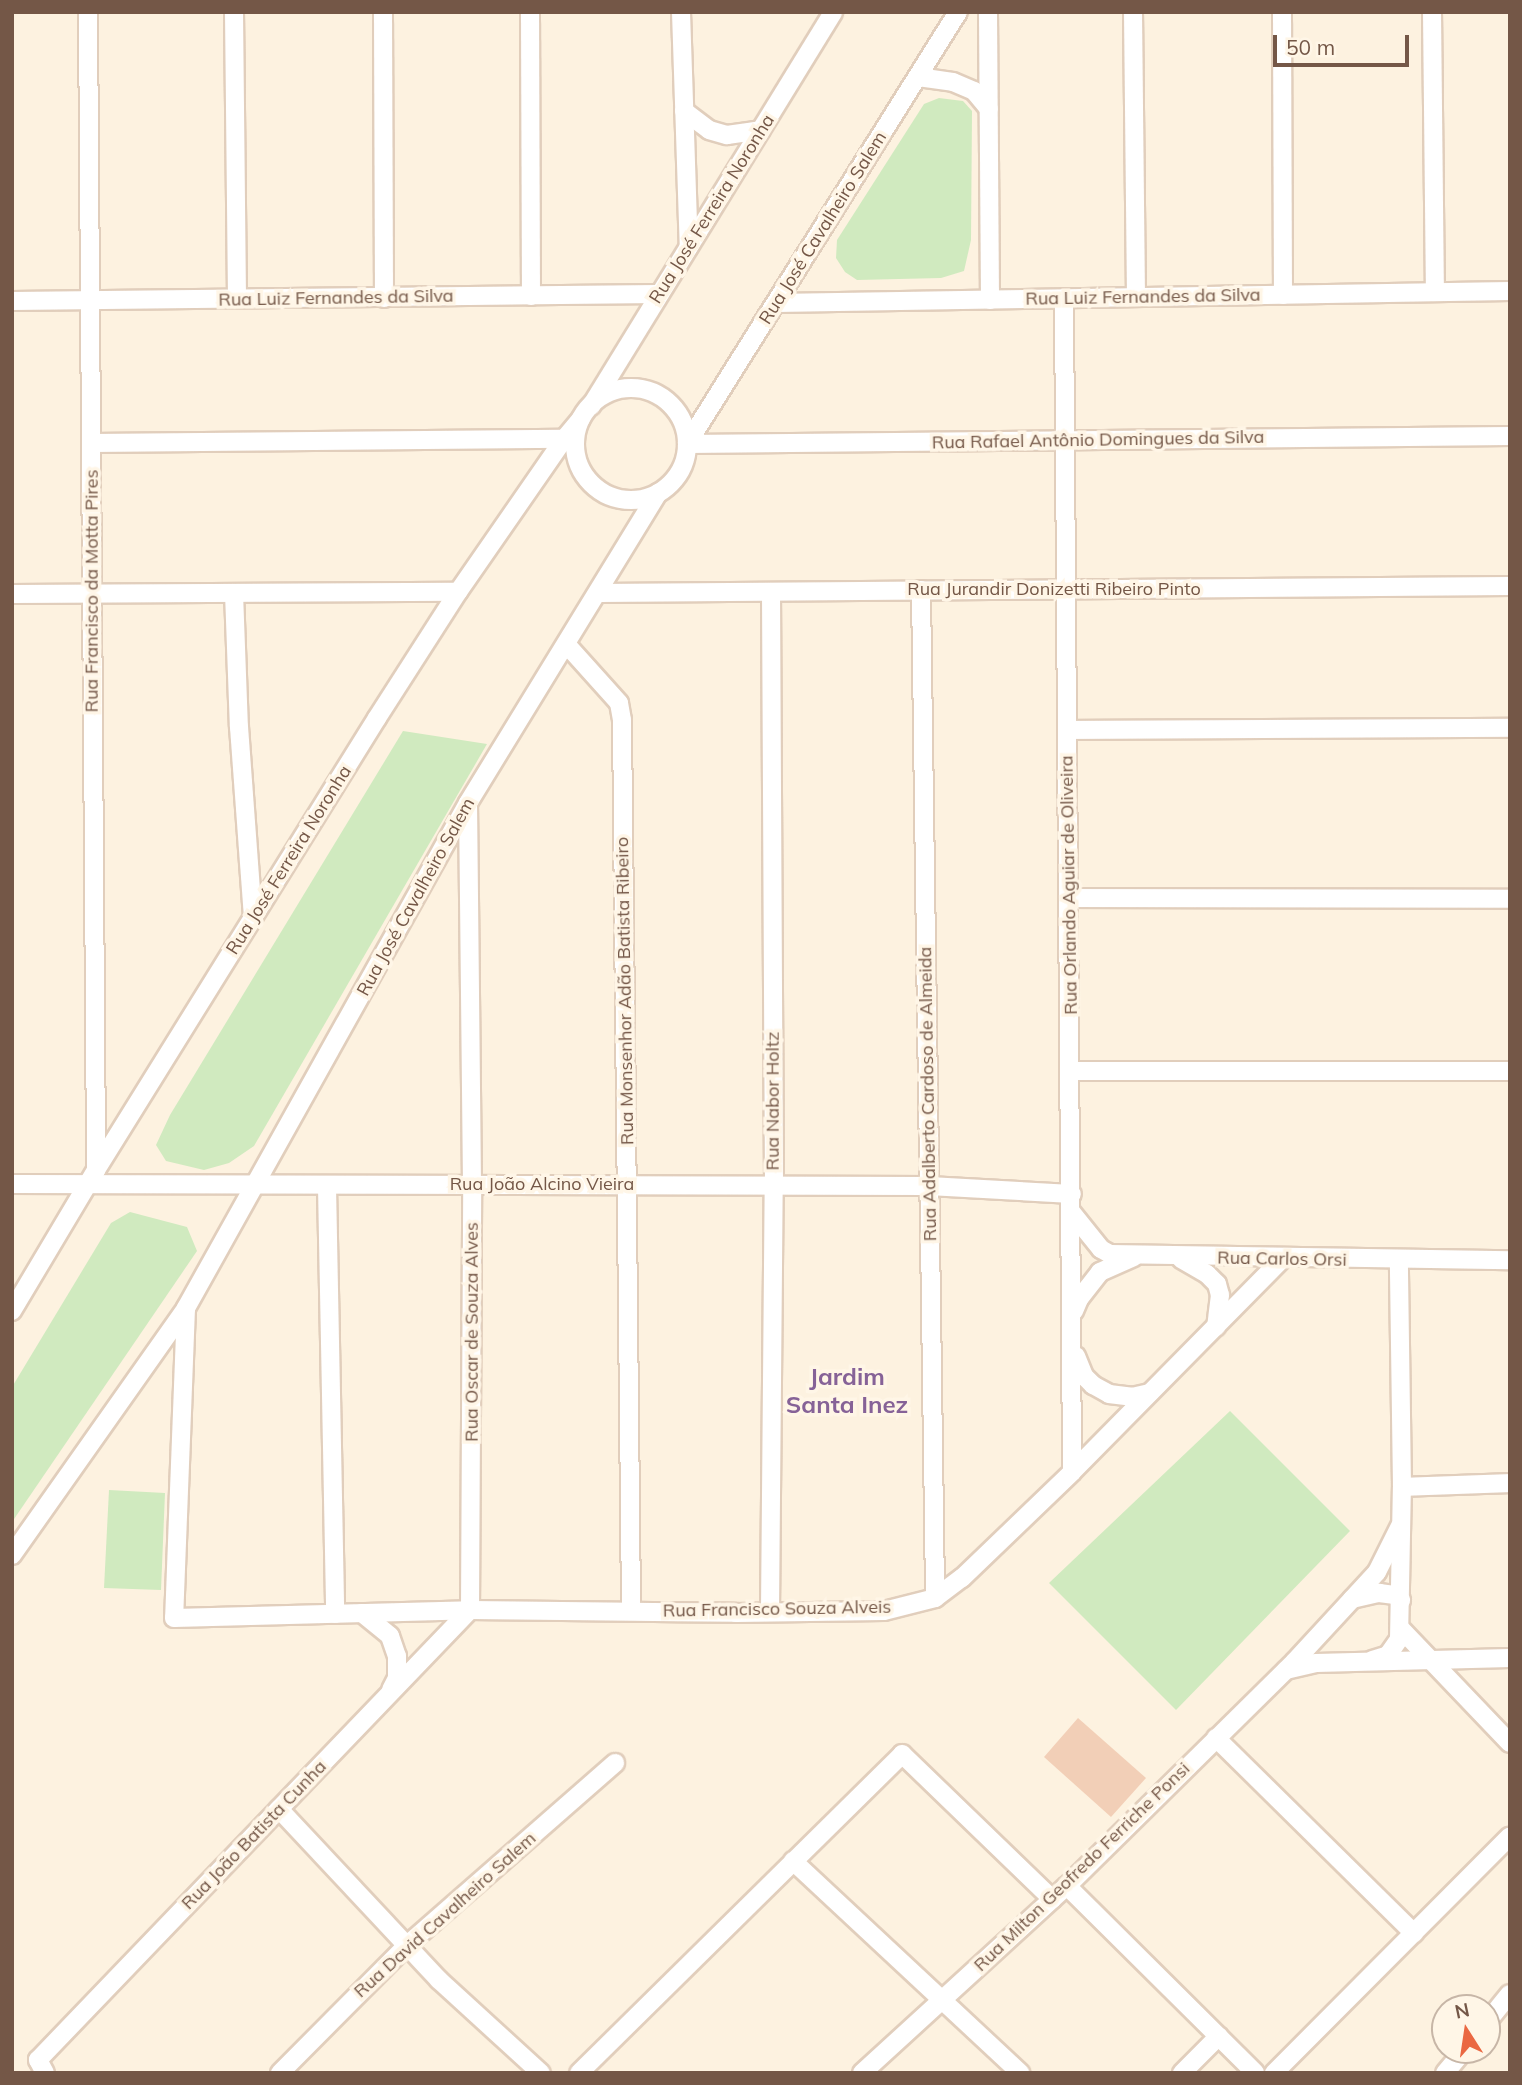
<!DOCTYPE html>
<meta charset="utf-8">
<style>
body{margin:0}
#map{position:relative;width:1522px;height:2085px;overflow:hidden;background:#fdf2e0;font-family:Mulish,sans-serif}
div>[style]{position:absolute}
.green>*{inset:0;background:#d0eabf}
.building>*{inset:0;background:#f2cfb7}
.roads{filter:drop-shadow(2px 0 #e1cebc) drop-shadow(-2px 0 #e1cebc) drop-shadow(0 2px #e1cebc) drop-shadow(0 -2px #e1cebc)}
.street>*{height:18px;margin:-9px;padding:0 9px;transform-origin:9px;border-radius:9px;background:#fff}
.street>.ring{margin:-9px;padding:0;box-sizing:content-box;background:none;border:18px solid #fff;border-radius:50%}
span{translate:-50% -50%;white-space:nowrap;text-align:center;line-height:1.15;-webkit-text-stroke:7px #fff6e7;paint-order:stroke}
.street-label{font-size:18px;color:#745747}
.district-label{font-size:24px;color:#866297;font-weight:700}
.frame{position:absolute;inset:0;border:14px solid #745747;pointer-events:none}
.north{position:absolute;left:1431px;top:1994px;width:70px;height:70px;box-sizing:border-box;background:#fff6e7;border:2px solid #c7b6a7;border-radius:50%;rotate:348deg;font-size:19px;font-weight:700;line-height:28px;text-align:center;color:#745747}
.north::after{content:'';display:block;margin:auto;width:24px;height:32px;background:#ea6842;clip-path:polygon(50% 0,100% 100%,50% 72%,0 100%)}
.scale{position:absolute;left:1273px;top:35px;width:136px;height:32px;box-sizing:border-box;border:4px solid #745747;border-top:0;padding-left:9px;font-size:21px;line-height:24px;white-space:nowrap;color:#745747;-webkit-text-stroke:5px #fff6e7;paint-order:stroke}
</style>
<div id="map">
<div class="green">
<i style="clip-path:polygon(939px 98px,963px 101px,972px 111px,971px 240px,964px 271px,941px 278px,857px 280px,845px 272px,836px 258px,837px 240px,924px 104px)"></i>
<i style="clip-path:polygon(403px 731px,487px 744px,254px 1146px,229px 1163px,204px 1170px,166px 1161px,156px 1145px,170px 1115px)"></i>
<i style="clip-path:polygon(130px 1212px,187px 1227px,197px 1251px,12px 1522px,12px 1387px,111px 1223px)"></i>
<i style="clip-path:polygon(1230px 1411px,1350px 1531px,1176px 1710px,1049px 1583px)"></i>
<i style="clip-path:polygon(109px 1490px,165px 1493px,161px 1590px,104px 1588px)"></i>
</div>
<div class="building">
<i style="clip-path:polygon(1078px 1718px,1146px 1778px,1111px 1817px,1044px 1757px)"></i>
</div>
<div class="roads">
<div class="street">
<i style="left:88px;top:12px;width:1158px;rotate:89.6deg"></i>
<i style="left:234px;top:12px;width:287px;rotate:89.4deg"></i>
<i style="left:383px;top:12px;width:286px;rotate:89.8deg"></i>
<i style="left:530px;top:12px;width:284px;rotate:89.8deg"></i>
<i style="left:681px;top:12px;width:235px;rotate:88.1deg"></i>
<i style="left:988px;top:12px;width:288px;rotate:89.6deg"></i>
<i style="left:1133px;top:12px;width:285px;rotate:89.4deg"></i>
<i style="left:1282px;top:12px;width:283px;rotate:89.8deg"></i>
<i style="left:1432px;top:12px;width:280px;rotate:89.4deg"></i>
<i style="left:918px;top:77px;width:35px;rotate:8deg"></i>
<i style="left:953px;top:82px;width:23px;rotate:23deg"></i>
<i style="left:974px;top:91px;width:23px;rotate:50deg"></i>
<i style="left:684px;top:111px;width:31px;rotate:37deg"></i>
<i style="left:709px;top:130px;width:19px;rotate:16deg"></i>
<i style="left:727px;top:135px;width:34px;rotate:-8deg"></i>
<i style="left:1064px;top:298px;width:1174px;rotate:89.61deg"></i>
<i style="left:12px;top:301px;width:647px;rotate:-0.62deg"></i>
<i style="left:776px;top:303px;width:734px;rotate:-0.94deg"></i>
<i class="ring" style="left:575px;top:388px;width:94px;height:94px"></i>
<i style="left:591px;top:406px;width:462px;rotate:-58.4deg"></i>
<i style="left:91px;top:443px;width:473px;rotate:-0.5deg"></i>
<i style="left:687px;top:444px;width:823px;rotate:-0.56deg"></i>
<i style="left:687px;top:444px;width:510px;rotate:-57.9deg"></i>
<i style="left:921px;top:590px;width:1008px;rotate:89.2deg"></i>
<i style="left:234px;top:593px;width:134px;rotate:87.9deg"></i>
<i style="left:239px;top:727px;width:190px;rotate:85.8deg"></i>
<i style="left:599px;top:593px;width:911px;rotate:-0.44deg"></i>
<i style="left:12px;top:594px;width:446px;rotate:-0.3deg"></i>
<i style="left:567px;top:645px;width:78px;rotate:48.1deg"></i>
<i style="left:619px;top:703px;width:17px;rotate:80deg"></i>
<i style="left:622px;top:720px;width:890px;rotate:89.42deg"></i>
<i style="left:1068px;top:730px;width:442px;rotate:-0.3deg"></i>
<i style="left:1069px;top:898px;width:441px;rotate:0.1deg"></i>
<i style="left:1071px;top:1071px;width:439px"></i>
<i style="left:12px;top:1184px;width:917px;rotate:0.12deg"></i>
<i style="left:929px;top:1186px;width:143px;rotate:3.2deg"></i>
<i style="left:327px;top:1186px;width:428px;rotate:88.9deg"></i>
<i style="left:1072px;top:1213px;width:46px;rotate:51.1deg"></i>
<i style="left:1101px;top:1249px;width:10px;rotate:29deg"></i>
<i style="left:1110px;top:1254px;width:400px;rotate:0.9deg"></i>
<i style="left:1181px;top:1259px;width:30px;rotate:30deg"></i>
<i style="left:1207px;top:1274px;width:14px;rotate:45deg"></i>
<i style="left:1217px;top:1284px;width:11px;rotate:75deg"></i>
<i style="left:1220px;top:1295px;width:32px;rotate:97deg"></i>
<i style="left:186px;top:1308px;width:310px;rotate:92.2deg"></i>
<i style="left:174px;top:1618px;width:296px;rotate:-1.5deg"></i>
<i style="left:470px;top:1610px;width:266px;rotate:0.6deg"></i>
<i style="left:736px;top:1613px;width:148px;rotate:-0.8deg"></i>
<i style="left:884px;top:1611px;width:53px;rotate:-14.3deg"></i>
<i style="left:935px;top:1598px;width:34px;rotate:-37deg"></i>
<i style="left:962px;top:1578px;width:153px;rotate:-43.9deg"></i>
<i style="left:1072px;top:1472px;width:299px;rotate:-45.4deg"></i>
<i style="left:12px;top:1311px;width:164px;rotate:-59.2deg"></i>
<i style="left:96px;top:1170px;width:532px;rotate:-58.13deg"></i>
<i style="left:377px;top:718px;width:150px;rotate:-57.3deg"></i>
<i style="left:458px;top:592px;width:186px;rotate:-55.3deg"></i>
<i style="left:564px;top:439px;width:26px;rotate:-50deg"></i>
<i style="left:1074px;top:1311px;width:13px;rotate:-67deg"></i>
<i style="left:1079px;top:1299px;width:34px;rotate:-52deg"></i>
<i style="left:1100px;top:1272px;width:37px;rotate:-24deg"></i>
<i style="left:1076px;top:1356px;width:22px;rotate:68deg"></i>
<i style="left:1084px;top:1376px;width:13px;rotate:45deg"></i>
<i style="left:1093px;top:1385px;width:18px;rotate:29deg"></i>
<i style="left:1109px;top:1394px;width:23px;rotate:7deg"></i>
<i style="left:1132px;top:1397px;width:18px;rotate:-13deg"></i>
<i style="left:1402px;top:1487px;width:108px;rotate:-2.1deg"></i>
<i style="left:12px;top:1555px;width:302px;rotate:-54.8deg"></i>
<i style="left:186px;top:1308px;width:578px;rotate:-60.82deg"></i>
<i style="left:468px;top:803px;width:364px;rotate:-58.5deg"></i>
<i style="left:1352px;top:1599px;width:28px;rotate:-13deg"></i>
<i style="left:1379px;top:1593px;width:16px;rotate:7deg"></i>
<i style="left:1395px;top:1595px;width:8px;rotate:40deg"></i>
<i style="left:770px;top:1610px;width:425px;rotate:-89.5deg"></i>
<i style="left:774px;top:1185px;width:593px;rotate:-90.29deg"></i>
<i style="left:362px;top:1613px;width:36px;rotate:39deg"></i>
<i style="left:390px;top:1636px;width:21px;rotate:71deg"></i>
<i style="left:397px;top:1656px;width:22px;rotate:90deg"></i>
<i style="left:397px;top:1678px;width:13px;rotate:117deg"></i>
<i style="left:1400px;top:1628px;width:159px;rotate:46.3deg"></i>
<i style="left:1372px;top:1660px;width:17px;rotate:-17deg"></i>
<i style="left:1388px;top:1655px;width:19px;rotate:-55deg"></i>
<i style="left:1399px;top:1639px;width:152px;rotate:-88.9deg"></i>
<i style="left:1402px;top:1487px;width:226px;rotate:-90.8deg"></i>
<i style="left:1286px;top:1670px;width:31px;rotate:-13deg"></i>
<i style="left:1316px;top:1663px;width:194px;rotate:-1.5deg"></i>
<i style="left:1216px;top:1738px;width:278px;rotate:44.6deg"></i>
<i style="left:279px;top:1809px;width:234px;rotate:46.9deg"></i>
<i style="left:439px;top:1980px;width:138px;rotate:42.4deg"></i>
<i style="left:793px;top:1861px;width:311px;rotate:43deg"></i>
<i style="left:1067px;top:1886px;width:265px;rotate:44.8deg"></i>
<i style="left:1487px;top:2022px;width:36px;rotate:-51deg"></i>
<i style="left:45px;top:2073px;width:15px;rotate:-118deg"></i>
<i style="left:38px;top:2060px;width:624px;rotate:-46.17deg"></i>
<i style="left:470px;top:1610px;width:426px;rotate:-89.7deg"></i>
<i style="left:472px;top:1184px;width:381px;rotate:-90.6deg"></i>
<i style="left:280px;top:2073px;width:179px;rotate:-45.2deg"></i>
<i style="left:406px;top:1946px;width:278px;rotate:-41.2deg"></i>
<i style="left:579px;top:2073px;width:454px;rotate:-44.6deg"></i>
<i style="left:902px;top:1754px;width:209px;rotate:44deg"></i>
<i style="left:862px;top:2073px;width:277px;rotate:-42.4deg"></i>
<i style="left:1067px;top:1886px;width:319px;rotate:-44.6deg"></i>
<i style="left:1294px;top:1662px;width:122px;rotate:-47.3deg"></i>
<i style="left:1377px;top:1572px;width:51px;rotate:-63.4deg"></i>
<i style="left:1182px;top:2073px;width:52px;rotate:-45deg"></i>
<i style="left:1274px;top:2073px;width:334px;rotate:-45.1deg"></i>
<i style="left:1445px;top:2073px;width:30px;rotate:-50deg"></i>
</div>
</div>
<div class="street-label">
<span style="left:712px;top:209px;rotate:-58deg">Rua José Ferreira Noronha</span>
<span style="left:823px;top:228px;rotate:-58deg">Rua José Cavalheiro Salem</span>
<span style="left:1143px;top:297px;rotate:-1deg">Rua Luiz Fernandes da Silva</span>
<span style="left:336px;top:298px;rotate:-1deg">Rua Luiz Fernandes da Silva</span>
<span style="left:1098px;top:440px;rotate:-1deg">Rua Rafael Antônio Domingues da Silva</span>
<span style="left:1054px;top:589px">Rua Jurandir Donizetti Ribeiro Pinto</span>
<span style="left:92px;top:591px;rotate:-90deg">Rua Francisco da Motta Pires</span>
<span style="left:289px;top:860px;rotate:-58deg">Rua José Ferreira Noronha</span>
<span style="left:1069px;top:885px;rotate:-91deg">Rua Orlando Aguiar de Oliveira</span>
<span style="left:416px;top:897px;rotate:-61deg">Rua José Cavalheiro Salem</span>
<span style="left:625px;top:991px;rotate:-91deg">Rua Monsenhor Adão Batista Ribeiro</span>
<span style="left:928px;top:1094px;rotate:-91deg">Rua Adalberto Cardoso de Almeida</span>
<span style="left:773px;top:1101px;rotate:-90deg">Rua Nabor Holtz</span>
<span style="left:542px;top:1184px">Rua João Alcino Vieira</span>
<span style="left:1282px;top:1259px;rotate:1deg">Rua Carlos Orsi</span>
<span style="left:472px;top:1332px;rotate:-90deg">Rua Oscar de Souza Alves</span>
<span style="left:777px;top:1609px;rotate:-1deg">Rua Francisco Souza Alveis</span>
<span style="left:254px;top:1835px;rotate:-46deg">Rua João Batista Cunha</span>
<span style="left:1082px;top:1867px;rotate:-44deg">Rua Milton Geofredo Ferriche Ponsi</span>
<span style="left:445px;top:1915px;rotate:-42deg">Rua David Cavalheiro Salem</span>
</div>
<div class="district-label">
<span style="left:847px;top:1391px">Jardim<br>Santa Inez</span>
</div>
<div class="frame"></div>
<div class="north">N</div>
<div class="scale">50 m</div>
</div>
